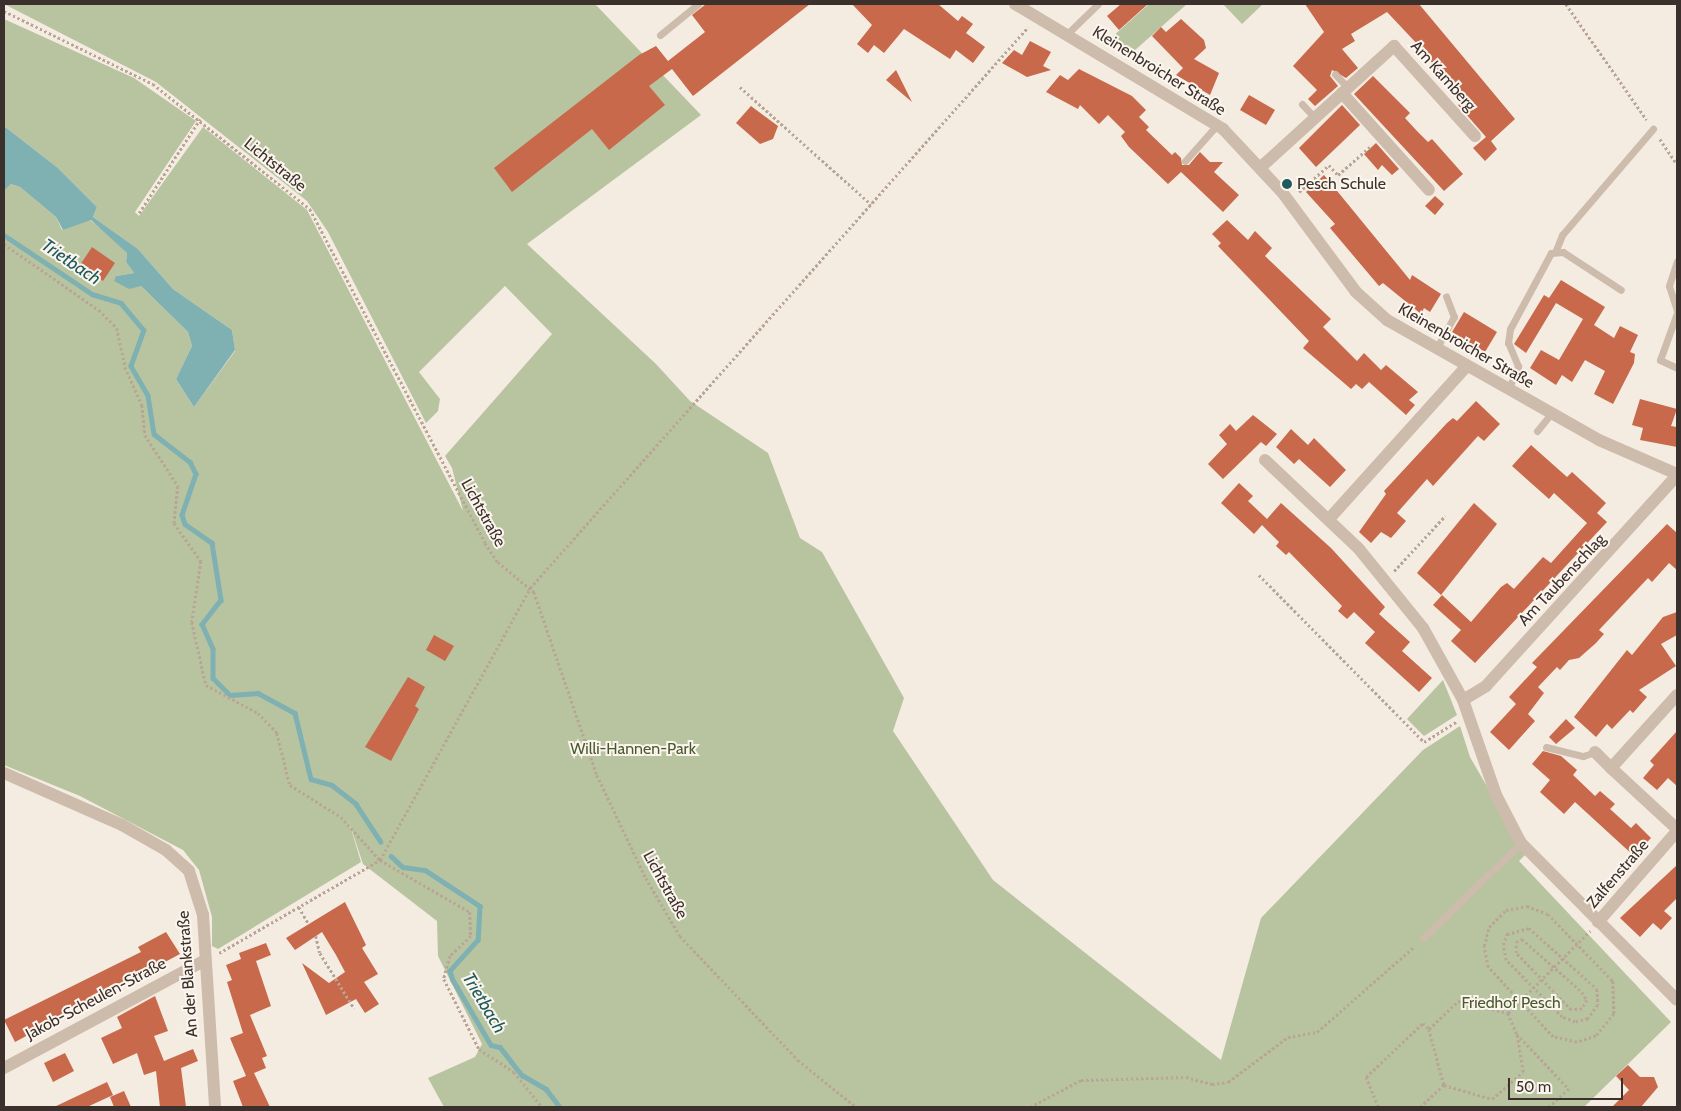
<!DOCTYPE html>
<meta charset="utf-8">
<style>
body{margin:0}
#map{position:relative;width:1681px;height:1111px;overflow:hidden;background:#f4ebe1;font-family:Cabin,sans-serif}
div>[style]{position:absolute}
.green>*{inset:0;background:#b8c4a0}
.water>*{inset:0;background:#7fb0b2}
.stream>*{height:4.5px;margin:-2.25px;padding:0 2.25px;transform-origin:2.25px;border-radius:2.25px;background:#7fb0b2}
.building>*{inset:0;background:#c8694b}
.path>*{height:2.5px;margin-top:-1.25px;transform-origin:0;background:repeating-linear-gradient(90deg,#b9a596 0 2.5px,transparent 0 5px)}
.service>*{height:7px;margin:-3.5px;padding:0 3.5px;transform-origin:3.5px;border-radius:3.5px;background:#cdbbac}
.minor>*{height:12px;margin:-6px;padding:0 6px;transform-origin:6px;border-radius:6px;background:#cdbbac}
.tertiary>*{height:12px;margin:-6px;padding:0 6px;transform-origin:6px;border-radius:6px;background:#cdbbac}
.dots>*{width:14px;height:14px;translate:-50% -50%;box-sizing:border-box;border:2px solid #fbf5ee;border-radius:50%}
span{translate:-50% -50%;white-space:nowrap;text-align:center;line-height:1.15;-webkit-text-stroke:4px #fbf5ee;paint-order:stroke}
.street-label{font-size:16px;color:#3b302b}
.poi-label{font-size:16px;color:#3b302b}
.left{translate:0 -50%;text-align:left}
.park-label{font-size:16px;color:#4a5a2e}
.water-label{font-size:18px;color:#1f5a5e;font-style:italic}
.frame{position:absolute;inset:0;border:5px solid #3b302b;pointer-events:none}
.scale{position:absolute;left:1508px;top:1078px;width:115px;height:22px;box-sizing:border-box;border:2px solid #3b302b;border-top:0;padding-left:6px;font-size:15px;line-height:18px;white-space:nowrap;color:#3b302b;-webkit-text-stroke:4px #fbf5ee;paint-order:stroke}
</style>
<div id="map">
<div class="green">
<i style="clip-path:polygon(4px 4px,595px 4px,701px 115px,527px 244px,656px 364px,690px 401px,768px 453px,800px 538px,822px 552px,904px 698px,893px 731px,993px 880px,1221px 1060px,1261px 918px,1423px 750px,1460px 726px,1470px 757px,1526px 854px,1519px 861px,1671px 1022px,1584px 1107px,444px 1107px,428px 1078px,475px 1057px,482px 1044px,438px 956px,437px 921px,363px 864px,348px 819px,361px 862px,218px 949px,212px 946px,212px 917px,199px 870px,183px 850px,80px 796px,4px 765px,4px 191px,11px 184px,20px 187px,56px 217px,62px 230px,90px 220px,117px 241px,127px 253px,126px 262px,134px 273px,116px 276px,119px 281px,141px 286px,188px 332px,192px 346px,176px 379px,194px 407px,235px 351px,232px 330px,173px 289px,138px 249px,93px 217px,97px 207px,58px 168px,4px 126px,4px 19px,134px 78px,196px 121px,135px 212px,139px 216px,203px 127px,307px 210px,463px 511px,452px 468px,445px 456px,552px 334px,505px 286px,419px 372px,440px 399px,438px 411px,426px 423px,328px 232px,307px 201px,156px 82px)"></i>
<i style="clip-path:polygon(1149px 4px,1187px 4px,1134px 51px,1111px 38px)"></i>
<i style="clip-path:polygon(1223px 4px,1263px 4px,1242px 24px)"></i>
<i style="clip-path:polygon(1443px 680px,1457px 715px,1424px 736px,1407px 719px)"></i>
</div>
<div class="water">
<i style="clip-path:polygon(4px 126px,58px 168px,97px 207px,93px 217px,138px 249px,173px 289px,232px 330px,235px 350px,194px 407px,176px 379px,192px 346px,188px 332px,141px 286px,129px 289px,114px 281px,116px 276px,134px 273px,126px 262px,127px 253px,91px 220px,63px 230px,56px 217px,20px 187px,11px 184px,4px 191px)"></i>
</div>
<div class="stream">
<i style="left:4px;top:235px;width:106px;rotate:33.8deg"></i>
<i style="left:92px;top:294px;width:30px;rotate:17deg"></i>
<i style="left:121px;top:303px;width:35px;rotate:50deg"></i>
<i style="left:144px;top:330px;width:38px;rotate:110deg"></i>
<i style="left:131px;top:366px;width:34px;rotate:60deg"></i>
<i style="left:148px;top:396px;width:38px;rotate:81deg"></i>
<i style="left:154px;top:434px;width:46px;rotate:37.9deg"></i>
<i style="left:190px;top:462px;width:13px;rotate:63deg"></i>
<i style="left:196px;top:474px;width:43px;rotate:108.9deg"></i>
<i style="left:182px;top:515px;width:9px;rotate:72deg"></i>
<i style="left:185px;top:524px;width:33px;rotate:35deg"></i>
<i style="left:212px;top:543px;width:58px;rotate:81deg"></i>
<i style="left:221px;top:600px;width:31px;rotate:128deg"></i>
<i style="left:202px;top:624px;width:27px;rotate:66deg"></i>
<i style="left:213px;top:649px;width:29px;rotate:90deg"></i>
<i style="left:213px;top:678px;width:24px;rotate:45deg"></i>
<i style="left:230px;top:695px;width:28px;rotate:-4deg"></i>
<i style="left:258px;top:693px;width:42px;rotate:28.4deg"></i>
<i style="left:295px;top:713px;width:68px;rotate:76.4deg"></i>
<i style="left:311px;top:779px;width:22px;rotate:16deg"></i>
<i style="left:332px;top:785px;width:31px;rotate:38deg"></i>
<i style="left:356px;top:804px;width:45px;rotate:56.7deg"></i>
<i style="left:391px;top:856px;width:16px;rotate:43deg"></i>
<i style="left:403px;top:867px;width:22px;rotate:8deg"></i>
<i style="left:425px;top:870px;width:66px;rotate:33.2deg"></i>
<i style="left:480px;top:906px;width:34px;rotate:93deg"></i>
<i style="left:478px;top:940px;width:42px;rotate:132.1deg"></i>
<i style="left:450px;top:971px;width:9px;rotate:72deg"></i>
<i style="left:453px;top:980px;width:75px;rotate:59.7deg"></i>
<i style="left:491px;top:1045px;width:9px;rotate:13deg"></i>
<i style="left:500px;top:1047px;width:36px;rotate:52deg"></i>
<i style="left:522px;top:1075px;width:28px;rotate:30deg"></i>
<i style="left:546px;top:1089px;width:23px;rotate:52deg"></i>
</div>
<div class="building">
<i style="clip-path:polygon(706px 4px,810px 4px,693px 96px,672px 69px,649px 86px,665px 105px,609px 150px,592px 129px,512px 192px,494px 168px,639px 55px,656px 46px,668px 61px,705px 32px,692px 15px)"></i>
<i style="clip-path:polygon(852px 4px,938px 4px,958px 21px,962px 16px,973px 24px,966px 33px,985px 47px,973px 63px,956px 50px,950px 59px,904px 29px,884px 53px,874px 45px,868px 53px,857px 44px,872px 25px)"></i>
<i style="clip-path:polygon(1121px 4px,1148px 4px,1119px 30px,1107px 16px)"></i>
<i style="clip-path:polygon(1305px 4px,1419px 4px,1515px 119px,1491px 141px,1497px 149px,1485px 161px,1473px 148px,1486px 137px,1458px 105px,1462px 102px,1420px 47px,1387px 12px,1351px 34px,1355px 41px,1342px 49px,1358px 68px,1346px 78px,1332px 70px,1330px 76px,1338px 86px,1315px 106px,1308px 99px,1317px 90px,1293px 66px,1324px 32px)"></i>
<i style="clip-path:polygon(1181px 19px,1204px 40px,1206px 48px,1194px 59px,1219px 73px,1210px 95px,1176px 75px,1183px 68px,1152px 36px,1161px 27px,1166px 32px)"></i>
<i style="clip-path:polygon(1030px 41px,1051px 52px,1043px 66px,1051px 70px,1027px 77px,1002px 63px,1014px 50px,1022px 55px)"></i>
<i style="clip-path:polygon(1079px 69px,1132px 96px,1146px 110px,1139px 117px,1149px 127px,1146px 130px,1172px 155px,1175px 152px,1181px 158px,1182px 165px,1189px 165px,1200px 152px,1210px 162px,1223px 162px,1214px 172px,1239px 195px,1223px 212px,1181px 172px,1168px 184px,1129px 147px,1121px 136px,1125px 132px,1108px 115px,1099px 124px,1080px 105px,1078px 109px,1046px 92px,1060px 75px,1068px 80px)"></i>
<i style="clip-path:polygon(896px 70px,912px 102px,886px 80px)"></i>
<i style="clip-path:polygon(1373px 76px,1410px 113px,1405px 118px,1416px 130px,1428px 142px,1432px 139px,1463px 174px,1444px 191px,1354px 94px)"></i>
<i style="clip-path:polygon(1249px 95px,1275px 110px,1266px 125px,1240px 110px)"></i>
<i style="clip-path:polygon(1342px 105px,1360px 125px,1316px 167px,1299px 148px)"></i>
<i style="clip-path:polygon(751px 106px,778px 126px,773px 139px,760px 144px,736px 123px)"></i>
<i style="clip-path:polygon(1376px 143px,1399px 169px,1392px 175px,1382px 165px,1378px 170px,1364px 154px)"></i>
<i style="clip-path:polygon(1324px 175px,1410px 280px,1412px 275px,1441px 294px,1430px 312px,1424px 308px,1421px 314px,1383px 283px,1379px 286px,1330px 228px,1335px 224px,1306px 192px)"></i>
<i style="clip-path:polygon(1435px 196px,1444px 204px,1435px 215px,1425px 206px)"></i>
<i style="clip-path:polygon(1227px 220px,1248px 240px,1255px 231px,1272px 248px,1265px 256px,1331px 319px,1323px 327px,1357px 361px,1364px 353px,1381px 370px,1386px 365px,1418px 392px,1409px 400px,1415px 405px,1406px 415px,1369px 382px,1362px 389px,1356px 384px,1351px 389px,1303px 348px,1309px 341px,1218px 246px,1221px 243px,1212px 234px)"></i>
<i style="clip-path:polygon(92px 247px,115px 263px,103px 281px,80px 265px)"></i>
<i style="clip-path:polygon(1561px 280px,1605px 307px,1594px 325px,1614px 338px,1620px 326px,1638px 335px,1630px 352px,1635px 354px,1634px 363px,1613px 404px,1594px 394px,1605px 371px,1585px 360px,1572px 382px,1562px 375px,1556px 385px,1530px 368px,1541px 350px,1559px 360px,1583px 319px,1556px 303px,1526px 353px,1514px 344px,1544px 295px,1549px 298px)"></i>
<i style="clip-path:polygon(1464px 312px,1497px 332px,1485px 352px,1452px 332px)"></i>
<i style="clip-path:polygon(1640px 399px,1677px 409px,1671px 426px,1677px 427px,1677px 447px,1640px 440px,1643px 428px,1632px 425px)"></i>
<i style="clip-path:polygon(1476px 401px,1500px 424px,1484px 441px,1478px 436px,1433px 486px,1427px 479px,1397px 513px,1406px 521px,1391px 538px,1381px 532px,1371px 543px,1359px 532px,1386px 494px,1384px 491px,1447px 423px,1453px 418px,1457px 421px)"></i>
<i style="clip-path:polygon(1253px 415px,1277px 434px,1266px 446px,1261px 442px,1223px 479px,1208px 464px,1227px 444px,1219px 435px,1230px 424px,1236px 431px)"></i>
<i style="clip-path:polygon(1291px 429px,1308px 445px,1314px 438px,1346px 470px,1330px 487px,1299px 459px,1294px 464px,1276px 447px)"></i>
<i style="clip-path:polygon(1531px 445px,1567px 477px,1572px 472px,1606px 503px,1597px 513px,1607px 522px,1475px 663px,1451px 641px,1461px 630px,1433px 605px,1442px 595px,1471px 622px,1501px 587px,1507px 583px,1514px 589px,1543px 557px,1551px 563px,1587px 523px,1554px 493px,1549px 499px,1512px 466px)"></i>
<i style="clip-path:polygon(1239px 483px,1253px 496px,1248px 501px,1267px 519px,1281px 503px,1331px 548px,1385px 607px,1379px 614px,1410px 642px,1402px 651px,1432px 678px,1419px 692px,1365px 643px,1375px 632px,1354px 612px,1347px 619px,1338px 611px,1342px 606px,1289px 552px,1286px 555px,1276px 546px,1279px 542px,1262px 525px,1254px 534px,1221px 503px)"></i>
<i style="clip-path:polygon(1474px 503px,1497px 524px,1441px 595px,1417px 573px)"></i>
<i style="clip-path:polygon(1667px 524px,1677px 533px,1677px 570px,1669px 563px,1652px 582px,1648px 578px,1599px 630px,1604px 634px,1596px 643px,1579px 658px,1569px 660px,1560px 670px,1557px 667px,1538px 687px,1544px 693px,1528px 714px,1535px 721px,1509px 750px,1490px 732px,1516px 704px,1509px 697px,1537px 667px,1532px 663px)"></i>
<i style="clip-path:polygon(1677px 612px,1677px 635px,1661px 644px,1676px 666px,1639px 690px,1647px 697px,1633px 713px,1630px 710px,1612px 729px,1607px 724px,1596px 737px,1574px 717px,1627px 650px,1632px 655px,1663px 617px)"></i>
<i style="clip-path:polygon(434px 635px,454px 646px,445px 661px,426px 650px)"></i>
<i style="clip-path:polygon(408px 677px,425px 687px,415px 706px,419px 709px,391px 761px,365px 747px)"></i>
<i style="clip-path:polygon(1566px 719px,1575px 728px,1556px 744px,1549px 737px)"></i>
<i style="clip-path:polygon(1677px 731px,1677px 786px,1668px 778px,1657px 790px,1643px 778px,1654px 765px,1650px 761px)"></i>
<i style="clip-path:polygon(1543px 751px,1561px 756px,1577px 770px,1573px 775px,1595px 796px,1600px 791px,1615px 804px,1610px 809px,1631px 828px,1636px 823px,1651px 838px,1634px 856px,1575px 802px,1564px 814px,1540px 792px,1550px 780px,1532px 764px)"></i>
<i style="clip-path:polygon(1677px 865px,1677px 898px,1664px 911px,1672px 918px,1661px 930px,1653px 923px,1640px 937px,1620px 918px)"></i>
<i style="clip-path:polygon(345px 902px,366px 945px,362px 948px,378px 974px,364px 982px,379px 1004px,365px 1013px,356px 999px,326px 1015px,302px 963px,329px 983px,345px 972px,336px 955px,322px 932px,295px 950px,286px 938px)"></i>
<i style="clip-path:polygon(166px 932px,180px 954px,15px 1042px,4px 1020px,141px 952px,138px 947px)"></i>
<i style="clip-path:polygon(266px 943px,271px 955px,256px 961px,271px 1006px,250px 1015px,267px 1056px,262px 1058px,266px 1068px,254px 1073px,270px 1107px,243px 1107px,233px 1081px,246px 1076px,230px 1038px,243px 1033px,227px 982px,232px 980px,226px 965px,241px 959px,239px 953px)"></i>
<i style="clip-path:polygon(155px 996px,168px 1031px,154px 1036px,164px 1061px,193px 1049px,198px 1061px,181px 1068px,186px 1107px,160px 1107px,156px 1071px,144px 1075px,137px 1053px,113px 1064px,101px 1038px,122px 1028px,117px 1017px)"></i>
<i style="clip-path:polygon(65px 1053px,74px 1071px,53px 1082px,44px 1063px)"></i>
<i style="clip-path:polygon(1628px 1065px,1640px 1077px,1654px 1077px,1658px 1087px,1641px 1107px,1612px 1107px,1629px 1090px,1616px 1076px)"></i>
<i style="clip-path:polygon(107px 1082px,113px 1095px,87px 1107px,54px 1107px)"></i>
<i style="clip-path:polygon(124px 1091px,131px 1107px,114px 1107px,110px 1097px)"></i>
</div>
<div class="path">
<i style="left:1566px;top:4px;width:141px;rotate:55.1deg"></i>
<i style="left:4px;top:11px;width:166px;rotate:26.1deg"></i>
<i style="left:153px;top:84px;width:201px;rotate:38.5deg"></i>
<i style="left:310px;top:209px;width:377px;rotate:62.3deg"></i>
<i style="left:485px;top:543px;width:23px;rotate:56deg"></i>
<i style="left:498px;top:562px;width:47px;rotate:39.8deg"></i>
<i style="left:534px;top:592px;width:194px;rotate:71deg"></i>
<i style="left:597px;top:775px;width:114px;rotate:64.6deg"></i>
<i style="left:646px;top:878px;width:67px;rotate:59.6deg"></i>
<i style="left:680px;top:936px;width:171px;rotate:46.4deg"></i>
<i style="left:798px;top:1060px;width:75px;rotate:39deg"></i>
<i style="left:740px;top:87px;width:176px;rotate:41.8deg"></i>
<i style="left:1660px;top:139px;width:30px;rotate:56deg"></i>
<i style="left:1299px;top:192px;width:40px;rotate:-42deg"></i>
<i style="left:1329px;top:165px;width:13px;rotate:48deg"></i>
<i style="left:1338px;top:175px;width:45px;rotate:-41.4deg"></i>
<i style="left:139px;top:213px;width:112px;rotate:-57deg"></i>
<i style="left:4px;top:244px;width:116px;rotate:34.8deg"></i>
<i style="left:99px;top:310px;width:25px;rotate:45deg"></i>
<i style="left:117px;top:328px;width:40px;rotate:78deg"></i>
<i style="left:125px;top:367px;width:42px;rotate:65.9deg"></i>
<i style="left:142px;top:405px;width:30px;rotate:84deg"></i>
<i style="left:145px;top:435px;width:61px;rotate:57.1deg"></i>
<i style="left:178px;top:486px;width:37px;rotate:96deg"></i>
<i style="left:174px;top:523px;width:47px;rotate:54.6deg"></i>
<i style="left:201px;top:561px;width:62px;rotate:98.4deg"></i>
<i style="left:192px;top:622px;width:65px;rotate:77.5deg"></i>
<i style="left:206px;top:685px;width:59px;rotate:28.3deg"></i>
<i style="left:258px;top:713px;width:28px;rotate:46deg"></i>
<i style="left:277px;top:733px;width:54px;rotate:76deg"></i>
<i style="left:290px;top:785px;width:60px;rotate:32.1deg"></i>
<i style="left:341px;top:817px;width:58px;rotate:47.8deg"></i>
<i style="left:380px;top:860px;width:104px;rotate:30deg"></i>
<i style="left:470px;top:912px;width:24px;rotate:88deg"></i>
<i style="left:471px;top:936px;width:29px;rotate:136deg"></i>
<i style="left:450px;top:956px;width:24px;rotate:105deg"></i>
<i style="left:444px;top:979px;width:78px;rotate:63.4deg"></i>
<i style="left:479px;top:1049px;width:42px;rotate:33.3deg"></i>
<i style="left:514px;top:1072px;width:45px;rotate:51.3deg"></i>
<i style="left:1394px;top:571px;width:75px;rotate:-47.2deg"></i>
<i style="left:1259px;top:575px;width:235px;rotate:45.3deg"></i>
<i style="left:1424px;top:742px;width:38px;rotate:-32deg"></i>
<i style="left:1527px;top:906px;width:22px;rotate:21deg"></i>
<i style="left:1548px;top:914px;width:93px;rotate:45.9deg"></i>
<i style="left:1613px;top:981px;width:33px;rotate:88deg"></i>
<i style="left:1614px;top:1014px;width:28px;rotate:129deg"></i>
<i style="left:1596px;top:1036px;width:20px;rotate:162deg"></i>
<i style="left:1577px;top:1042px;width:25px;rotate:-168deg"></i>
<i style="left:1553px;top:1037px;width:96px;rotate:-132.9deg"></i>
<i style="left:1488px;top:967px;width:21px;rotate:-101deg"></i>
<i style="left:1484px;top:946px;width:20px;rotate:-75deg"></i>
<i style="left:1489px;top:927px;width:24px;rotate:-45deg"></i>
<i style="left:1506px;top:910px;width:21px;rotate:-11deg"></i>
<i style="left:299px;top:907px;width:20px;rotate:60deg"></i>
<i style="left:1529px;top:928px;width:91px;rotate:41.9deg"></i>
<i style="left:1597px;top:989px;width:16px;rotate:86deg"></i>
<i style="left:1598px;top:1005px;width:17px;rotate:126deg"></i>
<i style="left:1588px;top:1019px;width:13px;rotate:167deg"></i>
<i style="left:1575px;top:1022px;width:14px;rotate:-159deg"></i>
<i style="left:1562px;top:1017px;width:80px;rotate:-134.5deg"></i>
<i style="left:1506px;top:960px;width:15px;rotate:-101deg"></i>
<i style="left:1503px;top:945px;width:12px;rotate:-70deg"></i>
<i style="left:1507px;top:934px;width:23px;rotate:-15deg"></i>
<i style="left:316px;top:936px;width:17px;rotate:77deg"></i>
<i style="left:320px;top:953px;width:65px;rotate:58.3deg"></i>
<i style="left:1522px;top:939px;width:80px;rotate:41.5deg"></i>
<i style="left:1582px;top:992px;width:9px;rotate:58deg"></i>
<i style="left:1587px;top:1000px;width:10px;rotate:119deg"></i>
<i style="left:1582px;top:1009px;width:11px;rotate:175deg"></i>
<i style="left:1571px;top:1010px;width:79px;rotate:-134deg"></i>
<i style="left:1516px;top:953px;width:11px;rotate:-90deg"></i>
<i style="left:1516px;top:942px;width:7px;rotate:-27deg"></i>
<i style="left:219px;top:953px;width:186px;rotate:-30deg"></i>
<i style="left:380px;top:860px;width:311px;rotate:-61.1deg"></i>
<i style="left:530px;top:588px;width:750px;rotate:-48.4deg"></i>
<i style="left:1508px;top:1013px;width:116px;rotate:-45deg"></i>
<i style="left:1508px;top:1013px;width:23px;rotate:67deg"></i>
<i style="left:1517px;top:1034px;width:76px;rotate:46.6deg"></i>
<i style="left:1569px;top:1089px;width:27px;rotate:138deg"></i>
<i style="left:1429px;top:1029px;width:58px;rotate:75deg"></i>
<i style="left:1444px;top:1085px;width:50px;rotate:16.3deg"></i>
<i style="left:1492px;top:1099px;width:41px;rotate:-41.1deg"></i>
<i style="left:1523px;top:1072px;width:38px;rotate:-99deg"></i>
<i style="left:1030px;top:1107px;width:58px;rotate:-27.9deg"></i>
<i style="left:1081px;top:1080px;width:105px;rotate:-1.6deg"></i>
<i style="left:1186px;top:1077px;width:27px;rotate:15deg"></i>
<i style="left:1212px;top:1084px;width:16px;rotate:-7deg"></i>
<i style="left:1228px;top:1082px;width:75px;rotate:-36.9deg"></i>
<i style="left:1288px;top:1037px;width:29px;rotate:-10deg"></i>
<i style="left:1317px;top:1032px;width:130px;rotate:-41.3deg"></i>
<i style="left:1378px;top:1107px;width:32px;rotate:-112deg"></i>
<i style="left:1366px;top:1077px;width:79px;rotate:-43.5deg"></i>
<i style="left:1423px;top:1023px;width:8px;rotate:45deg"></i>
<i style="left:1429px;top:1029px;width:40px;rotate:-44deg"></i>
<i style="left:1458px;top:1001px;width:51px;rotate:13.5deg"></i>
<i style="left:1420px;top:1107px;width:33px;rotate:-43deg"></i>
</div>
<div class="service">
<i style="left:1067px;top:34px;width:43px;rotate:-44.1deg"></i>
<i style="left:660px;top:35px;width:49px;rotate:-39.2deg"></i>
<i style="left:1335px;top:74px;width:19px;rotate:47deg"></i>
<i style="left:1302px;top:104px;width:19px;rotate:47deg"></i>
<i style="left:1185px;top:161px;width:48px;rotate:-48.4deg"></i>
<i style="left:1556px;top:250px;width:16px;rotate:-68deg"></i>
<i style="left:1562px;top:235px;width:140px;rotate:-49.4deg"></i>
<i style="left:1677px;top:261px;width:26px;rotate:108deg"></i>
<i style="left:1669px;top:286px;width:26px;rotate:72deg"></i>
<i style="left:1677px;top:313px;width:50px;rotate:109.9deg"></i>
<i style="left:1660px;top:360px;width:19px;rotate:25deg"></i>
<i style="left:1436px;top:349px;width:37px;rotate:-61deg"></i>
<i style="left:1454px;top:317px;width:22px;rotate:-111deg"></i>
<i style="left:1508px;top:390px;width:26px;rotate:-67deg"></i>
<i style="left:1518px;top:366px;width:25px;rotate:-113deg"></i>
<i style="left:1508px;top:343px;width:14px;rotate:-82deg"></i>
<i style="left:1510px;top:329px;width:86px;rotate:-61.7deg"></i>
<i style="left:1551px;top:253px;width:12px;rotate:-5deg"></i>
<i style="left:1563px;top:252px;width:69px;rotate:33.2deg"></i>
<i style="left:1537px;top:431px;width:22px;rotate:-51deg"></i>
<i style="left:1546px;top:747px;width:38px;rotate:14deg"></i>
<i style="left:1583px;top:756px;width:13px;rotate:-18deg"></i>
<i style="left:1423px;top:938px;width:136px;rotate:-44.1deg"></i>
</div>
<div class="minor">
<i style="left:1342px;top:93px;width:130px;rotate:48.1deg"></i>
<i style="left:1261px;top:167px;width:180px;rotate:-42.3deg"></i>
<i style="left:1394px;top:46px;width:121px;rotate:48deg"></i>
<i style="left:1265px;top:460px;width:129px;rotate:43.4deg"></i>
<i style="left:1359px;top:549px;width:102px;rotate:51deg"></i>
<i style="left:1423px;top:628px;width:82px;rotate:60.9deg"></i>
<i style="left:1463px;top:700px;width:101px;rotate:70.8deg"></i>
<i style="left:1496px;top:795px;width:54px;rotate:62.5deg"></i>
<i style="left:1521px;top:843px;width:221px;rotate:45.2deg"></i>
<i style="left:1329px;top:519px;width:206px;rotate:-48deg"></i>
<i style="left:1677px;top:695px;width:98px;rotate:132.1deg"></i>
<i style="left:1611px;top:768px;width:90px;rotate:42.7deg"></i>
<i style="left:1463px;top:700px;width:27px;rotate:-31deg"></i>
<i style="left:1486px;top:686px;width:285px;rotate:-47.8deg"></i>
<i style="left:1595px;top:752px;width:23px;rotate:45deg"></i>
<i style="left:4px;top:773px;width:129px;rotate:23.8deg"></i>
<i style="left:122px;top:825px;width:51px;rotate:29.6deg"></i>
<i style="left:166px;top:850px;width:31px;rotate:42deg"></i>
<i style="left:189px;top:871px;width:46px;rotate:72.3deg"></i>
<i style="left:203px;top:915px;width:192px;rotate:86.4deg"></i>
<i style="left:1598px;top:922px;width:121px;rotate:-49deg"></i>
<i style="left:4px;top:1068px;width:228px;rotate:-28.2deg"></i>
</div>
<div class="tertiary">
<i style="left:1015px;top:4px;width:243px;rotate:31deg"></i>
<i style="left:1223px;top:129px;width:86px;rotate:46.9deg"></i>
<i style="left:1282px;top:192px;width:124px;rotate:53.5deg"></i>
<i style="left:1356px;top:292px;width:42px;rotate:42.1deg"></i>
<i style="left:1387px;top:320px;width:244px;rotate:29.5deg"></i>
<i style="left:1599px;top:440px;width:85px;rotate:23.6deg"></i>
</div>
<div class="dots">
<i style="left:1287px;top:184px;background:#1f5a5e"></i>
</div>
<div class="street-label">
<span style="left:1159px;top:71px;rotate:32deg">Kleinenbroicher Straße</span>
<span style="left:1443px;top:76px;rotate:48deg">Am Kamberg</span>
<span style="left:275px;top:165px;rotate:39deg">Lichtstraße</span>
<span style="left:1466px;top:346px;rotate:30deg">Kleinenbroicher Straße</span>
<span style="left:483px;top:513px;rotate:61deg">Lichtstraße</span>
<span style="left:1562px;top:580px;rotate:-47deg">Am Taubenschlag</span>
<span style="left:1618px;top:874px;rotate:-49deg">Zalfenstraße</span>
<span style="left:665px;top:885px;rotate:61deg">Lichtstraße</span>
<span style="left:188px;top:974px;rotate:-94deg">An der Blankstraße</span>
<span style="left:96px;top:999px;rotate:-28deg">Jakob-Scheulen-Straße</span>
</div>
<div class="poi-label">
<span class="left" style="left:1297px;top:184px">Pesch Schule</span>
</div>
<div class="park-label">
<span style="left:633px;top:749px">Willi-Hannen-Park</span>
<span style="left:1511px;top:1003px">Friedhof Pesch</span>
</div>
<div class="water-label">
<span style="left:71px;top:262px;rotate:34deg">Trietbach</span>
<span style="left:484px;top:1003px;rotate:59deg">Trietbach</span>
</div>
<div class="frame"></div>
<div class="scale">50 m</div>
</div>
